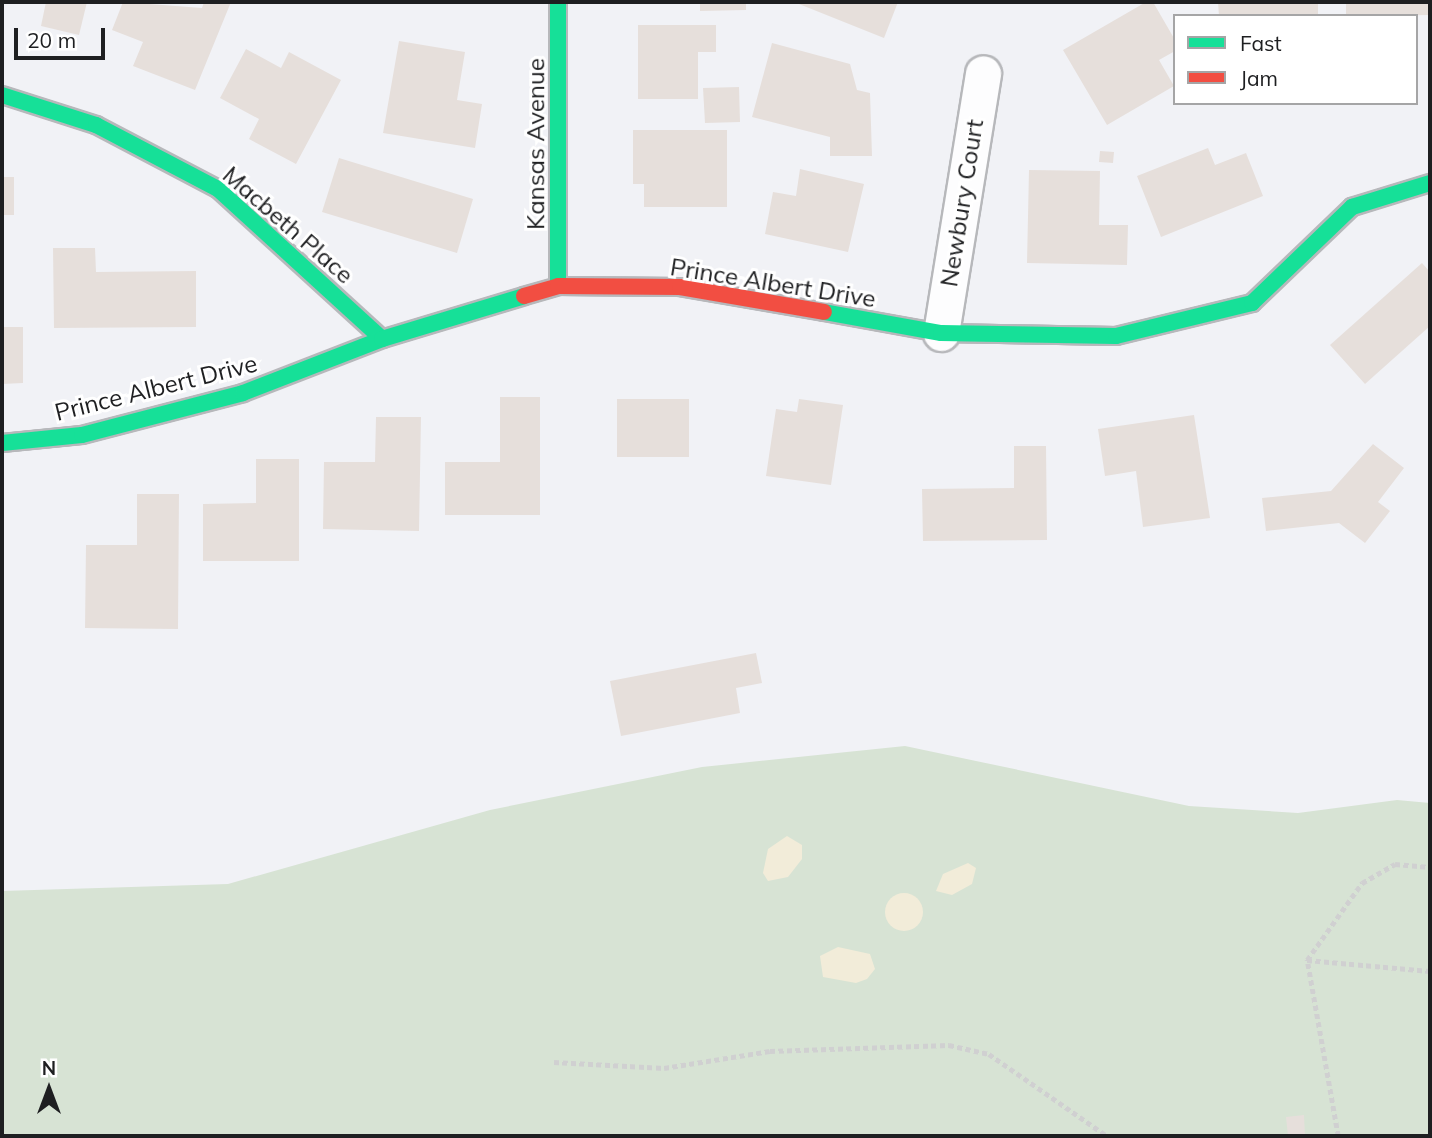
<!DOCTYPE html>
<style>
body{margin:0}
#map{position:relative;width:1432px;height:1138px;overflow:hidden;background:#f1f2f6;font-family:Mulish,sans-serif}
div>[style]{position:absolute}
.green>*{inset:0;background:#d7e3d4}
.sand>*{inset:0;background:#f2ecd9}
.round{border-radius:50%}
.building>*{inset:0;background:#e6dfdb}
.path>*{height:4.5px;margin-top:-2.25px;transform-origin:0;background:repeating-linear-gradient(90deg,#d0d0d1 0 5px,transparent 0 8.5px)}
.roads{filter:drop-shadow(2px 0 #b7b8bb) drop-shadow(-2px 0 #b7b8bb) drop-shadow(0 2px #b7b8bb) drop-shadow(0 -2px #b7b8bb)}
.street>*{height:35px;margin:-17.5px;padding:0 17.5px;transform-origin:17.5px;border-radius:17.5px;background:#fdfdfe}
.fast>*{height:16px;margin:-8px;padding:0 8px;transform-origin:8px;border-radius:8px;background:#16e098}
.jam>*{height:16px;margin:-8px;padding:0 8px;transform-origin:8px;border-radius:8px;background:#f24e42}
span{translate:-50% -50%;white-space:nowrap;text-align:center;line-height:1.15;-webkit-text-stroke:6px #fff;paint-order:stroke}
.street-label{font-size:24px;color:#1e1f21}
.frame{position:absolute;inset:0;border:4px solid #1e1f21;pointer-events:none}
.legend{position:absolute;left:1173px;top:14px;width:245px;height:91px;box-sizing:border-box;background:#fff;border:2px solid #a5a5a6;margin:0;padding:9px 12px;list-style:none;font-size:21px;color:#1e1f21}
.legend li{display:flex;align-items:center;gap:14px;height:35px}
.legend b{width:35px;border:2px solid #a5a5a6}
.north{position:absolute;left:14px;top:1054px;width:70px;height:70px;-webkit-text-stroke:5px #fff;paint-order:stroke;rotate:0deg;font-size:19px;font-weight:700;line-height:28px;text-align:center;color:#1e1f21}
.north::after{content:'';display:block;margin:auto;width:24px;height:32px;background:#1e1f21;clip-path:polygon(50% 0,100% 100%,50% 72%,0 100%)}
.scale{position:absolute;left:14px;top:28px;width:91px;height:32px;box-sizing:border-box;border:4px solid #1e1f21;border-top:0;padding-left:9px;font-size:21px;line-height:24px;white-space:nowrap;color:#1e1f21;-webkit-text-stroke:5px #fff;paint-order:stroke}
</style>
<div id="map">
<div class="green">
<i style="clip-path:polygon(905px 746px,1189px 806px,1298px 813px,1397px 800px,1430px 803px,1430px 1136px,2px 1136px,2px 891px,228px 884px,490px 810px,702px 767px)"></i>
</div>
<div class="sand">
<i style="clip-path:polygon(787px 836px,802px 845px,802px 859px,788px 877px,768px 881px,763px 873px,768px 849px)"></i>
<i style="clip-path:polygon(968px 863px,976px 868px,972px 884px,952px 895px,936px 891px,943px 874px)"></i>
<i class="round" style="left:885px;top:893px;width:38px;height:38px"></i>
<i style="clip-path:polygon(838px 947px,870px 954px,875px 969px,867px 979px,856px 983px,823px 977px,820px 956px)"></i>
</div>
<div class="building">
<i style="clip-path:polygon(46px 2px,87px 2px,79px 35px,41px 26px)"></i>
<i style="clip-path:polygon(123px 2px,202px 8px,204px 2px,231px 2px,195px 90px,133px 66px,143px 42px,112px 30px)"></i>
<i style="clip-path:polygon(700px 2px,746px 2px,746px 10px,700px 11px)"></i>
<i style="clip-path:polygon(794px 2px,898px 2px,884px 38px)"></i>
<i style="clip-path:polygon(1146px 2px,1153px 2px,1175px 40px,1175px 51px,1159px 60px,1174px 86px,1107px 125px,1063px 50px)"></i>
<i style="clip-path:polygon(1218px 2px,1318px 2px,1318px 16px,1219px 16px)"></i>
<i style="clip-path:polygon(1346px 2px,1430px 2px,1430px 15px,1346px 16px)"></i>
<i style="clip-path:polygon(638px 25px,716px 25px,716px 52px,698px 52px,698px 99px,638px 99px)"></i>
<i style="clip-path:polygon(399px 41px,465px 52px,457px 100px,482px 104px,475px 148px,383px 133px)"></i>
<i style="clip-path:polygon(772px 43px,850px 64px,857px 90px,870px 93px,872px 156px,830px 156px,830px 137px,752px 117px)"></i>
<i style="clip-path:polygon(246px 49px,281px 68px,289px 52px,341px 80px,296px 164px,249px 139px,259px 119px,220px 98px)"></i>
<i style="clip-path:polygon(739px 87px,740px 122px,705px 123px,703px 88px)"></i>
<i style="clip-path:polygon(633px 130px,727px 130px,727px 207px,644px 207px,644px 184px,633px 184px)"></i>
<i style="clip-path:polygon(1208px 148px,1215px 165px,1246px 153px,1263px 196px,1161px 237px,1137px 176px)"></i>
<i style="clip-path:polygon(1100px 151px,1114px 152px,1113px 163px,1099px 162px)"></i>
<i style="clip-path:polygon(339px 158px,473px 199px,457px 253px,322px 212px)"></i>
<i style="clip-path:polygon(800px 169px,864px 184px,848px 252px,765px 234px,773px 192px,796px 196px)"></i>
<i style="clip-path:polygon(1029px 170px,1100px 171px,1099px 225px,1128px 225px,1127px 265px,1027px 263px)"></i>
<i style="clip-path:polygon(2px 177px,14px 177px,14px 215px,2px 215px)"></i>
<i style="clip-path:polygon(53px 248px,95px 248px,96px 272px,196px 271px,196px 327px,54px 328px)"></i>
<i style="clip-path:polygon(1422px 263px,1430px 272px,1430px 326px,1365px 384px,1330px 345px)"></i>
<i style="clip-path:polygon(2px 327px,23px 327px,23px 383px,2px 384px)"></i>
<i style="clip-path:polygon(500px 397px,540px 397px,540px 515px,445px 515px,445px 462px,500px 462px)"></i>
<i style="clip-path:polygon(617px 399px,689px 399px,689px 457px,617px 457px)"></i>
<i style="clip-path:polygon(799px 399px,843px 405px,831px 485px,766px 476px,776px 409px,797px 412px)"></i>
<i style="clip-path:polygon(1194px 415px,1210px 518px,1143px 527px,1136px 471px,1105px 476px,1098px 429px)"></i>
<i style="clip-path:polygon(376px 417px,421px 417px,419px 531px,323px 529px,324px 462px,375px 462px)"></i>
<i style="clip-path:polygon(1373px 444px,1404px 468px,1378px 502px,1390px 511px,1365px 543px,1339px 523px,1266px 531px,1262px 498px,1331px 491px)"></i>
<i style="clip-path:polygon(1014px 446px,1046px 446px,1047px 540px,923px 541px,922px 489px,1014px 488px)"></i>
<i style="clip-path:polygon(256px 459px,299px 459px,299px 561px,203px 561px,203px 504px,256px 503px)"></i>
<i style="clip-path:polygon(137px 494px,179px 494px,178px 629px,85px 628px,86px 545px,137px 545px)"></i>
<i style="clip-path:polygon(756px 653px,762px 683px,736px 688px,740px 713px,621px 736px,610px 681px)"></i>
<i style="clip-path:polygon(1304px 1115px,1305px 1136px,1288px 1136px,1286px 1117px)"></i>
</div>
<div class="path">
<i style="left:1307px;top:960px;width:123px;rotate:5.1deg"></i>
<i style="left:554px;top:1062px;width:110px;rotate:3.1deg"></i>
<i style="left:664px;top:1068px;width:107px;rotate:-9.1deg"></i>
<i style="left:770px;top:1051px;width:179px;rotate:-1.9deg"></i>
<i style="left:949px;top:1045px;width:41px;rotate:12.7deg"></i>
<i style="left:989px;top:1054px;width:144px;rotate:34.8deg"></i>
<i style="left:1338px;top:1136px;width:179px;rotate:-100deg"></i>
<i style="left:1307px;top:960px;width:95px;rotate:-54.5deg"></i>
<i style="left:1362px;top:883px;width:38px;rotate:-30deg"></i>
<i style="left:1395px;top:864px;width:35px;rotate:5deg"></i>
</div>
<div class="roads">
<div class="street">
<i style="left:941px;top:333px;width:263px;rotate:-80.8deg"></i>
</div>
<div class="fast">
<i style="left:558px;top:2px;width:284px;rotate:90deg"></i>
<i style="left:2px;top:95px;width:99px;rotate:17.7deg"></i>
<i style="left:96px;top:125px;width:138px;rotate:27.7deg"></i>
<i style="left:218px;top:189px;width:222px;rotate:42.4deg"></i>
<i style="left:824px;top:312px;width:119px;rotate:10.2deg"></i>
<i style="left:941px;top:333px;width:175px;rotate:1deg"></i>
<i style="left:1116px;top:336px;width:140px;rotate:-13.6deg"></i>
<i style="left:1252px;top:303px;width:139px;rotate:-43.8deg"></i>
<i style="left:1352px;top:207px;width:82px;rotate:-17.1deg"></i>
<i style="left:2px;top:443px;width:80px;rotate:-5.7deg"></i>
<i style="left:82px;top:435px;width:166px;rotate:-14.6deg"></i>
<i style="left:243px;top:393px;width:149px;rotate:-21.2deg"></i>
<i style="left:382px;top:339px;width:148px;rotate:-16.8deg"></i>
</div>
<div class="jam">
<i style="left:524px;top:296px;width:35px;rotate:-16deg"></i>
<i style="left:558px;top:286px;width:122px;rotate:0.5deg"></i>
<i style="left:680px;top:287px;width:146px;rotate:9.8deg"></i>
</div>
</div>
<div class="street-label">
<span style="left:536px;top:144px;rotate:-90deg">Kansas Avenue</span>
<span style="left:962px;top:203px;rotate:-81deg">Newbury Court</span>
<span style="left:288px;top:225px;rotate:41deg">Macbeth Place</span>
<span style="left:773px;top:283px;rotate:9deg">Prince Albert Drive</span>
<span style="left:156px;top:388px;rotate:-14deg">Prince Albert Drive</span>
</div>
<div class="frame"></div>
<ul class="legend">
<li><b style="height:9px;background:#16e098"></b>Fast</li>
<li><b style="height:9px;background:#f24e42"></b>Jam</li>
</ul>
<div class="north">N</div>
<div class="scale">20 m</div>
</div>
